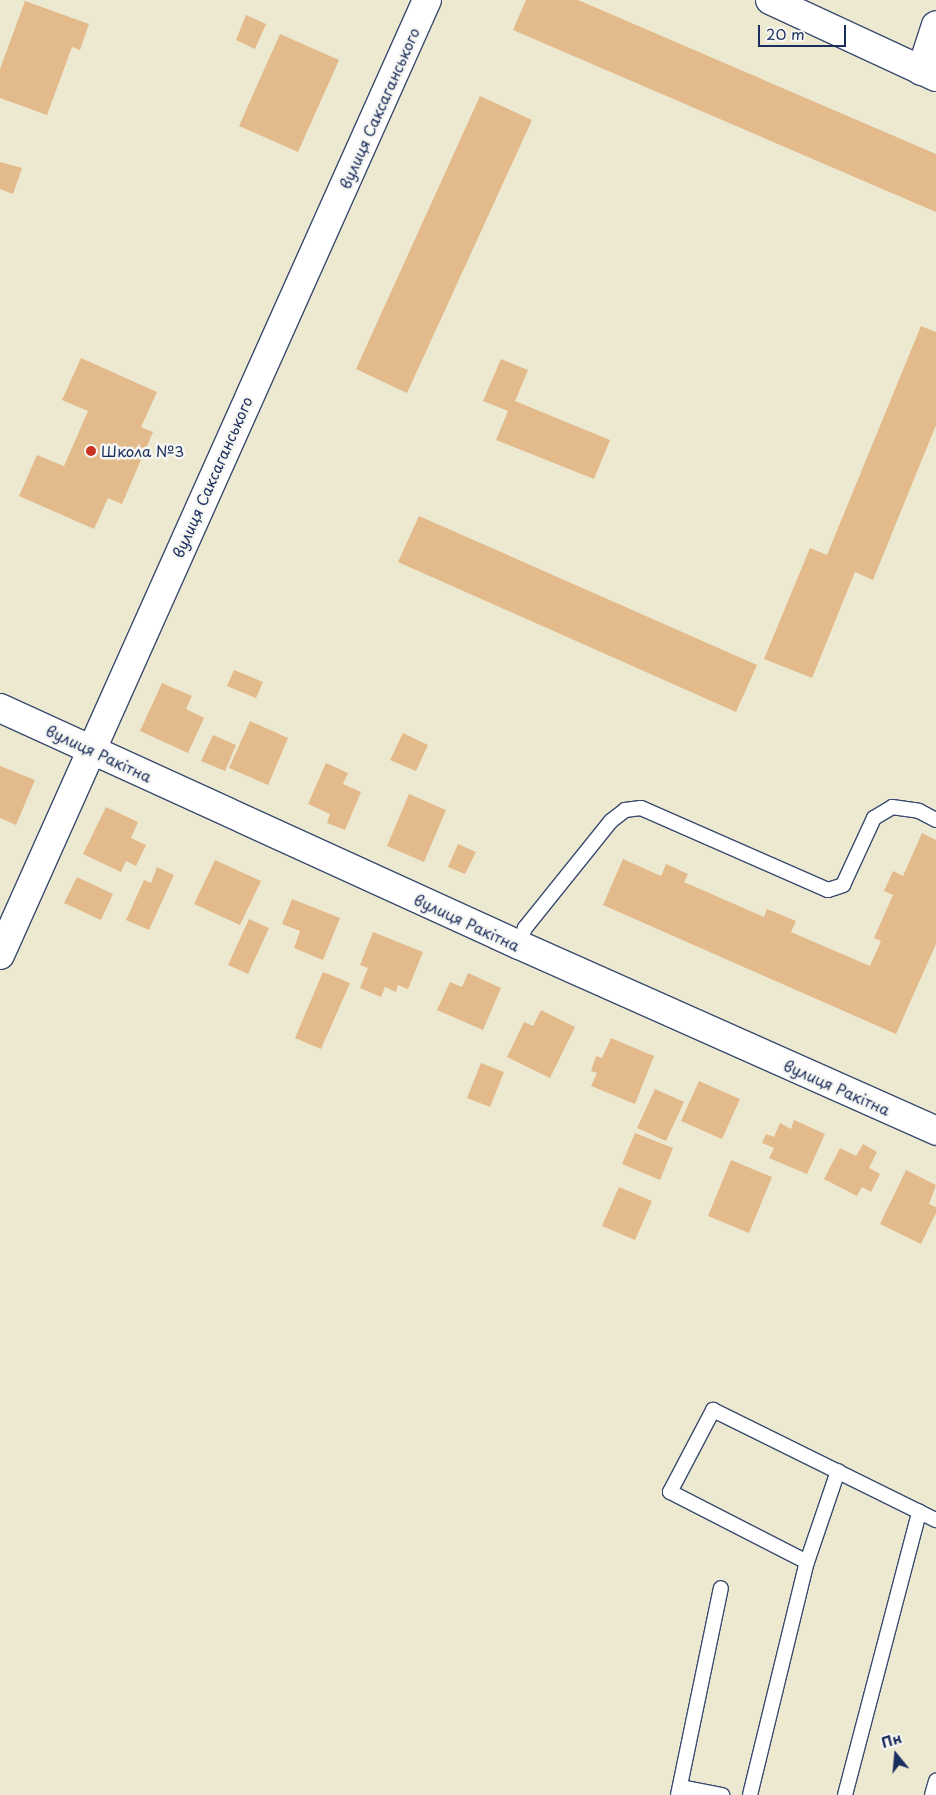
<!DOCTYPE html>
<meta charset="utf-8">
<style>
body{margin:0}
#map{position:relative;width:936px;height:1795px;overflow:hidden;background:#ede9d1;font-family:"Playpen Sans",sans-serif}
div>[style]{position:absolute}
.building>*{inset:0;background:#e3ba8b}
.roads{filter:drop-shadow(1px 0 #3a4b6f) drop-shadow(-1px 0 #3a4b6f) drop-shadow(0 1px #3a4b6f) drop-shadow(0 -1px #3a4b6f)}
.lane>*{height:14px;margin:-7px;padding:0 7px;transform-origin:7px;border-radius:7px;background:#fff}
.street>*{height:28px;margin:-14px;padding:0 14px;transform-origin:14px;border-radius:14px;background:#fff}
.dots>*{width:14px;height:14px;translate:-50% -50%;box-sizing:border-box;border:2px solid #f6f6f2;border-radius:50%}
span{translate:-50% -50%;white-space:nowrap;text-align:center;line-height:1.15;-webkit-text-stroke:5px #f6f6f2;paint-order:stroke}
.street-label{font-size:15px;color:#1b2f5e}
.poi-label{font-size:15px;color:#1b2f5e}
.left{translate:0 -50%;text-align:left}
.north{position:absolute;left:871px;top:1730px;width:50px;height:50px;-webkit-text-stroke:4px #f6f6f2;paint-order:stroke;rotate:343deg;font-size:14px;font-weight:700;line-height:20px;text-align:center;color:#1b2f5e}
.north::after{content:'';display:block;margin:auto;width:18px;height:22px;background:#1b2f5e;clip-path:polygon(50% 0,100% 100%,50% 72%,0 100%)}
.scale{position:absolute;left:758px;top:25px;width:88px;height:22px;box-sizing:border-box;border:2px solid #1b2f5e;border-top:0;padding-left:6px;font-size:15px;line-height:18px;white-space:nowrap;color:#1b2f5e;-webkit-text-stroke:4px #f6f6f2;paint-order:stroke}
</style>
<div id="map">
<div class="building">
<i style="clip-path:polygon(526px 0,578px 0,936px 154px,936px 212px,513px 30px)"></i>
<i style="clip-path:polygon(25px 1px,89px 24px,80px 50px,72px 47px,47px 115px,0 98px,0 69px)"></i>
<i style="clip-path:polygon(246px 15px,266px 24px,255px 49px,236px 40px)"></i>
<i style="clip-path:polygon(280px 34px,339px 60px,298px 152px,239px 126px)"></i>
<i style="clip-path:polygon(480px 96px,532px 120px,407px 393px,356px 369px)"></i>
<i style="clip-path:polygon(0 162px,22px 168px,13px 194px,0 189px)"></i>
<i style="clip-path:polygon(921px 326px,936px 332px,936px 425px,873px 580px,855px 572px,812px 678px,764px 659px,810px 548px,827px 555px)"></i>
<i style="clip-path:polygon(81px 358px,157px 392px,141px 427px,153px 432px,122px 504px,108px 498px,94px 529px,19px 496px,37px 455px,64px 466px,88px 411px,62px 400px)"></i>
<i style="clip-path:polygon(501px 359px,528px 370px,515px 401px,610px 440px,594px 479px,496px 440px,508px 411px,483px 401px)"></i>
<i style="clip-path:polygon(419px 516px,757px 665px,736px 712px,398px 562px)"></i>
<i style="clip-path:polygon(234px 670px,263px 682px,256px 698px,227px 686px)"></i>
<i style="clip-path:polygon(162px 683px,192px 696px,186px 709px,204px 718px,188px 753px,140px 731px)"></i>
<i style="clip-path:polygon(250px 721px,288px 738px,268px 785px,229px 768px)"></i>
<i style="clip-path:polygon(403px 733px,428px 745px,416px 771px,390px 760px)"></i>
<i style="clip-path:polygon(213px 735px,236px 745px,225px 771px,201px 761px)"></i>
<i style="clip-path:polygon(326px 763px,348px 773px,343px 784px,361px 792px,345px 830px,327px 823px,330px 814px,308px 804px)"></i>
<i style="clip-path:polygon(0 766px,35px 780px,16px 825px,0 818px)"></i>
<i style="clip-path:polygon(409px 794px,446px 810px,424px 862px,387px 846px)"></i>
<i style="clip-path:polygon(106px 807px,138px 822px,131px 838px,146px 845px,136px 866px,126px 861px,121px 872px,83px 854px)"></i>
<i style="clip-path:polygon(922px 833px,936px 840px,936px 944px,896px 1034px,603px 905px,623px 859px,661px 876px,666px 864px,688px 874px,684px 882px,764px 917px,767px 909px,796px 921px,791px 932px,870px 966px,881px 941px,874px 938px,893px 895px,884px 891px,893px 871px,903px 876px)"></i>
<i style="clip-path:polygon(458px 844px,476px 852px,465px 874px,448px 867px)"></i>
<i style="clip-path:polygon(215px 860px,261px 881px,240px 925px,194px 904px)"></i>
<i style="clip-path:polygon(157px 867px,174px 875px,149px 930px,126px 920px,144px 880px,151px 883px)"></i>
<i style="clip-path:polygon(77px 877px,113px 894px,101px 920px,64px 903px)"></i>
<i style="clip-path:polygon(292px 899px,340px 918px,323px 960px,294px 948px,300px 931px,282px 924px)"></i>
<i style="clip-path:polygon(249px 919px,269px 928px,248px 974px,228px 965px)"></i>
<i style="clip-path:polygon(373px 932px,423px 952px,408px 989px,398px 985px,396px 992px,385px 987px,381px 997px,360px 988px,368px 968px,360px 965px)"></i>
<i style="clip-path:polygon(323px 972px,350px 983px,321px 1049px,295px 1038px)"></i>
<i style="clip-path:polygon(468px 973px,501px 988px,483px 1030px,437px 1010px,450px 982px,462px 987px)"></i>
<i style="clip-path:polygon(541px 1010px,575px 1027px,550px 1078px,507px 1057px,524px 1022px,533px 1026px)"></i>
<i style="clip-path:polygon(611px 1038px,654px 1056px,635px 1104px,591px 1086px,597px 1073px,591px 1071px,596px 1056px,602px 1058px)"></i>
<i style="clip-path:polygon(481px 1063px,504px 1072px,490px 1107px,467px 1098px)"></i>
<i style="clip-path:polygon(699px 1081px,740px 1099px,722px 1139px,681px 1121px)"></i>
<i style="clip-path:polygon(655px 1089px,684px 1102px,666px 1141px,637px 1128px)"></i>
<i style="clip-path:polygon(794px 1120px,825px 1134px,807px 1174px,769px 1158px,774px 1148px,762px 1143px,766px 1134px,774px 1137px,780px 1123px,791px 1129px)"></i>
<i style="clip-path:polygon(635px 1133px,673px 1148px,660px 1180px,622px 1164px)"></i>
<i style="clip-path:polygon(863px 1144px,877px 1152px,869px 1168px,880px 1174px,871px 1192px,862px 1187px,857px 1196px,824px 1179px,840px 1148px,856px 1156px)"></i>
<i style="clip-path:polygon(731px 1160px,772px 1177px,749px 1233px,708px 1216px)"></i>
<i style="clip-path:polygon(906px 1170px,936px 1185px,929px 1204px,936px 1207px,936px 1213px,921px 1244px,880px 1224px)"></i>
<i style="clip-path:polygon(619px 1187px,652px 1201px,635px 1240px,602px 1226px)"></i>
</div>
<div class="roads">
<div class="lane">
<i style="left:519px;top:945px;width:18px;rotate:-71deg"></i>
<i style="left:525px;top:928px;width:137px;rotate:-51.2deg"></i>
<i style="left:611px;top:821px;width:18px;rotate:-38deg"></i>
<i style="left:625px;top:810px;width:16px;rotate:-7deg"></i>
<i style="left:641px;top:808px;width:204px;rotate:23.7deg"></i>
<i style="left:828px;top:890px;width:16px;rotate:-18deg"></i>
<i style="left:843px;top:885px;width:74px;rotate:-65.2deg"></i>
<i style="left:874px;top:818px;width:21px;rotate:-31deg"></i>
<i style="left:892px;top:807px;width:27px;rotate:8deg"></i>
<i style="left:919px;top:811px;width:19px;rotate:28deg"></i>
<i style="left:807px;top:1562px;width:154px;rotate:-152.9deg"></i>
<i style="left:670px;top:1492px;width:93px;rotate:-62.3deg"></i>
<i style="left:713px;top:1410px;width:249px;rotate:26.3deg"></i>
<i style="left:680px;top:1787px;width:43px;rotate:10.8deg"></i>
<i style="left:678px;top:1795px;width:211px;rotate:-78.3deg"></i>
<i style="left:750px;top:1795px;width:240px;rotate:-76.3deg"></i>
<i style="left:807px;top:1562px;width:96px;rotate:-71.2deg"></i>
<i style="left:845px;top:1795px;width:293px;rotate:-75.3deg"></i>
<i style="left:932px;top:1795px;width:15px;rotate:-74deg"></i>
</div>
<div class="street">
<i style="left:770px;top:0;width:183px;rotate:24.9deg"></i>
<i style="left:921px;top:71px;width:48px;rotate:-71.9deg"></i>
<i style="left:0;top:708px;width:571px;rotate:24.54deg"></i>
<i style="left:519px;top:945px;width:457px;rotate:24deg"></i>
<i style="left:0;top:955px;width:1046px;rotate:-65.91deg"></i>
</div>
</div>
<div class="dots">
<i style="left:91px;top:451px;background:#c8321e"></i>
</div>
<div class="street-label">
<span style="left:379px;top:108px;rotate:-66deg">вулиця Саксаганського</span>
<span style="left:212px;top:477px;rotate:-66deg">вулиця Саксаганського</span>
<span style="left:99px;top:753px;rotate:25deg">вулиця Ракітна</span>
<span style="left:467px;top:922px;rotate:25deg">вулиця Ракітна</span>
<span style="left:837px;top:1087px;rotate:24deg">вулиця Ракітна</span>
</div>
<div class="poi-label">
<span class="left" style="left:101px;top:451px">Школа №3</span>
</div>
<div class="north">Пн</div>
<div class="scale">20 m</div>
</div>
